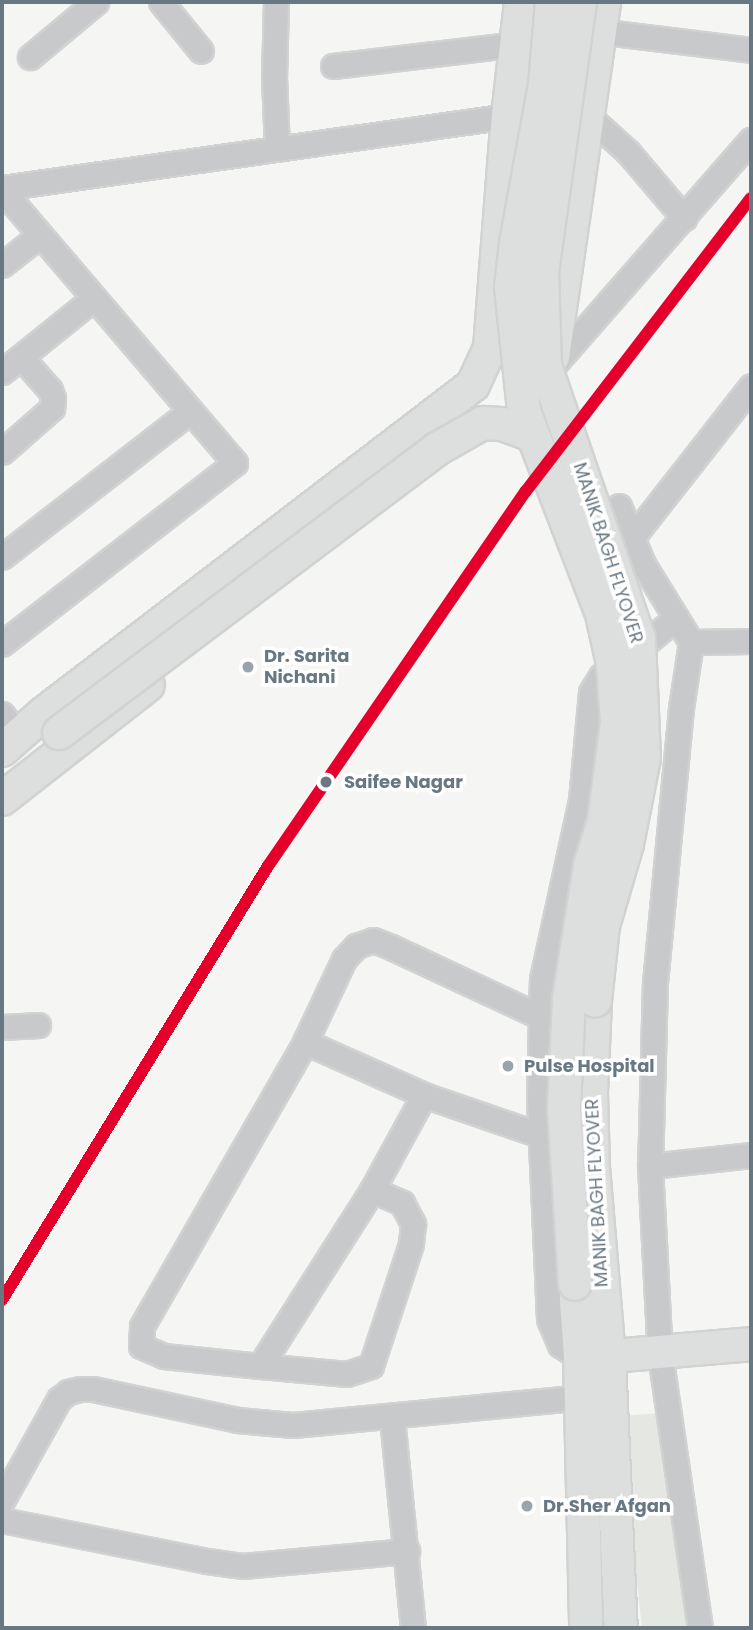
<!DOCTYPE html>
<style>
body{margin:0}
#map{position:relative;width:753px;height:1630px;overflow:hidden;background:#f5f5f4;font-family:Poppins,sans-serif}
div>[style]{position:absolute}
.green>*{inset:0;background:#e4e7e2}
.roads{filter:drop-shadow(2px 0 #d1d2d2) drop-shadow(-2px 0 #d1d2d2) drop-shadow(0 2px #d1d2d2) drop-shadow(0 -2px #d1d2d2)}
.street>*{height:23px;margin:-11.5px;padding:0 11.5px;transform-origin:11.5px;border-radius:11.5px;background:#c8c9ca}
.secondary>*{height:32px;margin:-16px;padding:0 16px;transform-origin:16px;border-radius:16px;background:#dddede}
.bridges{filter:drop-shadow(2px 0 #d1d2d2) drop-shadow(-2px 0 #d1d2d2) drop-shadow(0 2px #d1d2d2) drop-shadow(0 -2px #d1d2d2)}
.secondary-bridge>*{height:32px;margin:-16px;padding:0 16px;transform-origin:16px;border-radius:16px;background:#dddede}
.rail-1>*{height:12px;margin:-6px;padding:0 6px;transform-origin:6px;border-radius:6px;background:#e4002b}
.dots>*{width:19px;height:19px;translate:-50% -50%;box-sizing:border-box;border:4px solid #fff;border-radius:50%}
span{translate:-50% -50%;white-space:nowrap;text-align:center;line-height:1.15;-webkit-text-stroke:7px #fff;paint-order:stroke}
.street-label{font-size:18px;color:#677883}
.poi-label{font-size:18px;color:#677883;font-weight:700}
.left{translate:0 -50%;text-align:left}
.stop-label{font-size:18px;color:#677883;font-weight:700}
.frame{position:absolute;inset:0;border:4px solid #677883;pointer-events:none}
</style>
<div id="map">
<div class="green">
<i style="clip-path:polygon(661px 1413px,688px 1628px,642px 1628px,619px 1416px)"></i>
</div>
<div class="roads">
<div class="street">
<i style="left:161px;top:2px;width:63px;rotate:50.8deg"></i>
<i style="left:276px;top:2px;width:75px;rotate:91.5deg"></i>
<i style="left:274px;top:77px;width:72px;rotate:87.6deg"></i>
<i style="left:597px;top:31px;width:155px;rotate:7deg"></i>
<i style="left:30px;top:57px;width:86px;rotate:-39.8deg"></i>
<i style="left:333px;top:66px;width:185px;rotate:-6.8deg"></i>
<i style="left:587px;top:115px;width:55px;rotate:42.1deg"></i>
<i style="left:628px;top:152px;width:87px;rotate:49.7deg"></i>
<i style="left:2px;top:188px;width:511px;rotate:-8.1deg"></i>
<i style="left:2px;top:190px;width:359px;rotate:49.5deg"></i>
<i style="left:235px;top:463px;width:295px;rotate:142.2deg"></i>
<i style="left:2px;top:265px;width:48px;rotate:-38.3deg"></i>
<i style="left:552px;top:367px;width:302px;rotate:-48.8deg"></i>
<i style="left:2px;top:372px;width:118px;rotate:-38.8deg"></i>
<i style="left:2px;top:452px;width:67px;rotate:-41.3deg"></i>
<i style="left:52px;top:408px;width:10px;rotate:-84deg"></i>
<i style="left:53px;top:398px;width:9px;rotate:-111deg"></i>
<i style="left:50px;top:390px;width:44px;rotate:-131.3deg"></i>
<i style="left:619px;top:506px;width:63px;rotate:67.5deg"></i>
<i style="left:643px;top:564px;width:92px;rotate:58.4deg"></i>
<i style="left:691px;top:642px;width:60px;rotate:-1deg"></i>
<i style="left:632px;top:538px;width:193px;rotate:-51.9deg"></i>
<i style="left:2px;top:557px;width:238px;rotate:-37.8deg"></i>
<i style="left:691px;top:642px;width:67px;rotate:98.6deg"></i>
<i style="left:681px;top:708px;width:274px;rotate:95.4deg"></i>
<i style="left:655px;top:981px;width:185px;rotate:91.5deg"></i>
<i style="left:650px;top:1166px;width:188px;rotate:87deg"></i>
<i style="left:660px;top:1354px;width:277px;rotate:81.7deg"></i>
<i style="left:2px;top:714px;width:28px;rotate:52deg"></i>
<i style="left:2px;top:1027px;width:36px;rotate:-3deg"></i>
<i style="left:305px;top:1042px;width:130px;rotate:24deg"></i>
<i style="left:424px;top:1095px;width:123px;rotate:19deg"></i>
<i style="left:650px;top:1166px;width:102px;rotate:-6.2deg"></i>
<i style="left:372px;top:1190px;width:33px;rotate:23deg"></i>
<i style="left:402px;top:1203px;width:24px;rotate:62deg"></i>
<i style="left:413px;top:1224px;width:20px;rotate:96deg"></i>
<i style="left:411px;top:1244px;width:128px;rotate:108.2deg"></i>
<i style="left:371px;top:1366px;width:25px;rotate:162deg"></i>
<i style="left:347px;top:1374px;width:87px;rotate:-174.7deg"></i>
<i style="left:260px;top:1366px;width:97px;rotate:-174.1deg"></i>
<i style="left:164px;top:1356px;width:25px;rotate:-157deg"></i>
<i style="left:141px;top:1346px;width:20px;rotate:-87deg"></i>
<i style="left:142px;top:1326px;width:327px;rotate:-60.1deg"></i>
<i style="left:305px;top:1042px;width:92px;rotate:-64.8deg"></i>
<i style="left:344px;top:959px;width:18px;rotate:-47deg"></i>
<i style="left:356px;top:946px;width:18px;rotate:-19deg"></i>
<i style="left:373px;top:940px;width:19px;rotate:21deg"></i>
<i style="left:391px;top:947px;width:163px;rotate:25deg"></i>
<i style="left:580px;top:1358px;width:24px;rotate:-147deg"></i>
<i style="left:560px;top:1345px;width:28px;rotate:-113deg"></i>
<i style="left:549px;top:1319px;width:220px;rotate:-92.6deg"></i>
<i style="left:539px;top:1099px;width:120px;rotate:-88.6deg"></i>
<i style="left:542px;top:979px;width:183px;rotate:-77.7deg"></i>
<i style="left:581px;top:800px;width:108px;rotate:-84.7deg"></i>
<i style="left:591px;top:692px;width:19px;rotate:-58deg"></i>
<i style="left:601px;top:676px;width:26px;rotate:-32deg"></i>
<i style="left:623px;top:662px;width:69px;rotate:-39.7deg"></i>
<i style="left:260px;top:1366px;width:209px;rotate:-57.5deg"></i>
<i style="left:372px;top:1190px;width:108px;rotate:-61.3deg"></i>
<i style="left:392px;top:1418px;width:211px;rotate:84.3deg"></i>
<i style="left:2px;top:1501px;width:117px;rotate:-60.8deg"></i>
<i style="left:59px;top:1399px;width:11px;rotate:-38deg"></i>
<i style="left:68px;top:1392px;width:12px;rotate:-14deg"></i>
<i style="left:80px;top:1389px;width:13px"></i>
<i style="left:93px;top:1389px;width:147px;rotate:12.1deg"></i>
<i style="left:237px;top:1420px;width:56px;rotate:5.1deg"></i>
<i style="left:293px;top:1425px;width:301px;rotate:-5.5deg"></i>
<i style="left:2px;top:1520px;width:209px;rotate:11.3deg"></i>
<i style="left:207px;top:1561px;width:35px;rotate:8deg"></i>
<i style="left:242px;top:1566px;width:166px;rotate:-5.2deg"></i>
</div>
<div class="secondary">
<i style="left:553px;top:357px;width:359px;rotate:-81.8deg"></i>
<i style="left:2px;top:750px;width:56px;rotate:-41.4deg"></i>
<i style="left:44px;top:713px;width:540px;rotate:-37.4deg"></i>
<i style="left:473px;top:385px;width:41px;rotate:-65.3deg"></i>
<i style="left:490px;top:348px;width:233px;rotate:-85.6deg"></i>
<i style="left:508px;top:116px;width:115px;rotate:-83.5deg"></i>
<i style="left:2px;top:799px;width:185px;rotate:-38deg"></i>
<i style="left:595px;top:1001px;width:92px;rotate:92.5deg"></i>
<i style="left:591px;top:1093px;width:74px;rotate:88.5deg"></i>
<i style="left:593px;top:1167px;width:192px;rotate:85.2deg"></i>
<i style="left:609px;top:1358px;width:270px;rotate:87.5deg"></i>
<i style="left:575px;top:1284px;width:74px;rotate:86.1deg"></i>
<i style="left:580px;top:1358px;width:270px;rotate:88.7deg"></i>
<i style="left:589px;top:1358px;width:163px;rotate:-4.9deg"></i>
</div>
</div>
<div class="bridges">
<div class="secondary-bridge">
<i style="left:552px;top:2px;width:83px;rotate:94.8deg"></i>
<i style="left:545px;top:85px;width:161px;rotate:100.4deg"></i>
<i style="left:516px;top:243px;width:44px;rotate:96.5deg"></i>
<i style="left:511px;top:287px;width:125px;rotate:84deg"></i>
<i style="left:524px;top:411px;width:217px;rotate:69deg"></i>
<i style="left:602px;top:614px;width:51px;rotate:77.6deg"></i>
<i style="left:613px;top:664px;width:59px;rotate:86.1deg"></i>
<i style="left:617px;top:723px;width:99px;rotate:97.6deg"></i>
<i style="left:604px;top:821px;width:47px;rotate:107.3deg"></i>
<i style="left:590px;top:866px;width:135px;rotate:99deg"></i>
<i style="left:569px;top:999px;width:110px;rotate:92.6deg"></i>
<i style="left:564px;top:1109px;width:175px;rotate:86.4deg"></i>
<i style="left:580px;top:2px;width:272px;rotate:98deg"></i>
<i style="left:542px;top:271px;width:95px;rotate:88.2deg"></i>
<i style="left:545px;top:366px;width:289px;rotate:71deg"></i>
<i style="left:639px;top:639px;width:119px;rotate:87.6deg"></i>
<i style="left:644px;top:758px;width:88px;rotate:101.2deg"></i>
<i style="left:627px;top:844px;width:85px;rotate:106.3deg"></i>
<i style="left:603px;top:926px;width:75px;rotate:96.1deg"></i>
<i style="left:59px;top:733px;width:473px;rotate:-36.9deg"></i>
<i style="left:437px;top:449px;width:53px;rotate:-29.5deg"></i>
<i style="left:483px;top:423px;width:19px;rotate:3deg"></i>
<i style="left:502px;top:424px;width:32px;rotate:20deg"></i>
</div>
</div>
<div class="rail-1">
<i style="left:2px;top:1300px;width:509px;rotate:-58.5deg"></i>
<i style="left:268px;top:866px;width:455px;rotate:-55.5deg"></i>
<i style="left:526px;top:491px;width:369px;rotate:-52.5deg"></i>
</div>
<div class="dots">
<i style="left:248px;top:667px;background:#99a4ab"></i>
<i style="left:326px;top:782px;background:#677883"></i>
<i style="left:508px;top:1066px;background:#99a4ab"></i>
<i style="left:527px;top:1506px;background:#99a4ab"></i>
</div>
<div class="street-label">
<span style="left:608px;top:553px;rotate:72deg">MANIK BAGH FLYOVER</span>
<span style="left:597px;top:1193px;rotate:-93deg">MANIK BAGH FLYOVER</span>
</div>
<div class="poi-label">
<span class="left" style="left:264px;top:667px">Dr. Sarita<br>Nichani</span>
<span class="left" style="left:524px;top:1066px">Pulse Hospital</span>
<span class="left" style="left:543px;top:1506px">Dr.Sher Afgan</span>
</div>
<div class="stop-label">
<span class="left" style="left:344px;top:782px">Saifee Nagar</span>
</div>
<div class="frame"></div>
</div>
